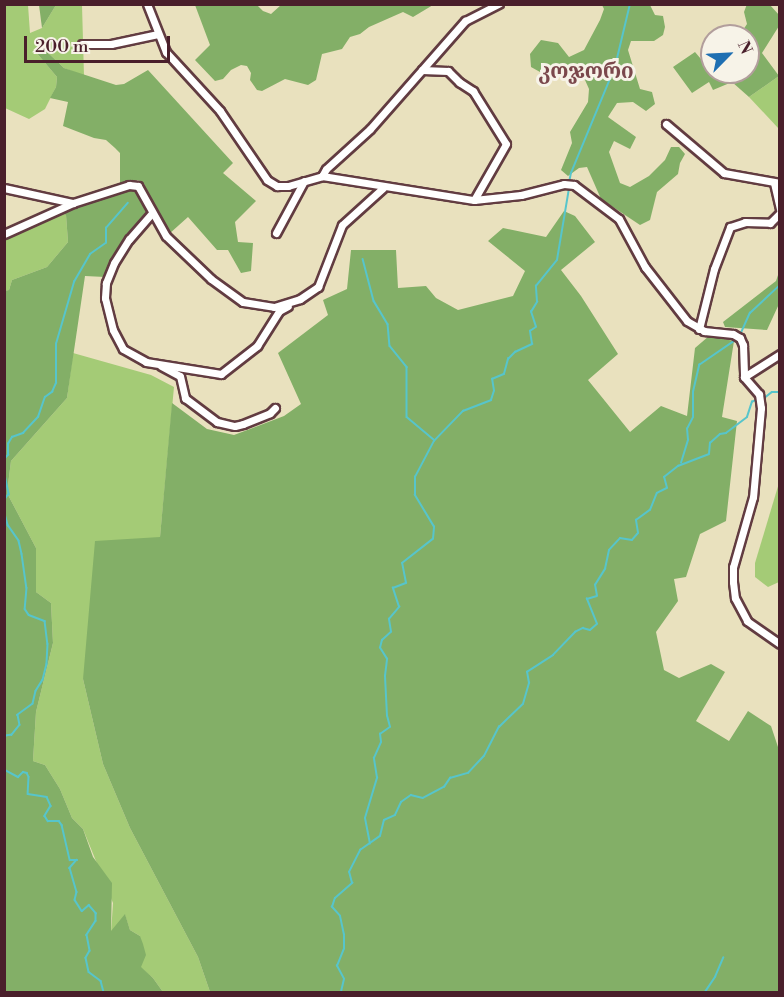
<!DOCTYPE html>
<meta charset="utf-8">
<style>
body{margin:0}
#map{position:relative;width:784px;height:997px;overflow:hidden;background:#e9e1be;font-family:"Libre Bodoni","Noto Serif Georgian",serif}
div>[style]{position:absolute}
.green>*{inset:0;background:#a4cb76}
.forest>*{inset:0;background:#83af67}
.stream>*{height:1.5px;margin:-0.75px;padding:0 0.75px;transform-origin:0.75px;border-radius:0.75px;background:#57c5cb}
.roads{filter:drop-shadow(2px 0 #623c41) drop-shadow(-2px 0 #623c41) drop-shadow(0 2px #623c41) drop-shadow(0 -2px #623c41)}
.minor>*{height:7px;margin:-3.5px;padding:0 3.5px;transform-origin:3.5px;border-radius:3.5px;background:#fff}
span{translate:-50% -50%;white-space:nowrap;text-align:center;line-height:1.15;-webkit-text-stroke:6px #f7f3e8;paint-order:stroke}
.neighbourhood-label{font-size:21px;color:#7b484c;font-weight:700}
.frame{position:absolute;inset:0;border:6px solid #4a1f2b;pointer-events:none}
.north{position:absolute;left:700px;top:24px;width:60px;height:60px;box-sizing:border-box;background:#f7f3e8;border:2px solid #b29e9c;border-radius:50%;rotate:66deg;font-size:16px;font-weight:700;line-height:24px;text-align:center;color:#4a1f2b}
.north::after{content:'';display:block;margin:auto;width:21px;height:27px;background:#1f6fb2;clip-path:polygon(50% 0,100% 100%,50% 72%,0 100%)}
.scale{position:absolute;left:24px;top:36px;width:146px;height:27px;box-sizing:border-box;border:3px solid #4a1f2b;border-top:0;padding-left:8px;font-size:18px;line-height:21px;white-space:nowrap;color:#4a1f2b;-webkit-text-stroke:4px #f7f3e8;paint-order:stroke}
</style>
<div id="map">
<div class="green">
<i style="clip-path:polygon(4px 5px,28px 5px,30px 33px,42px 28px,56px 5px,82px 5px,84px 76px,64px 68px,44px 49px,35px 51px,57px 77px,56px 87px,45px 109px,29px 119px,5px 108px)"></i>
<i style="clip-path:polygon(779px 76px,779px 129px,749px 97px)"></i>
<i style="clip-path:polygon(61px 213px,66px 215px,68px 242px,47px 267px,12px 280px,9px 290px,5px 291px,4px 236px)"></i>
<i style="clip-path:polygon(73px 353px,151px 375px,174px 387px,160px 537px,83px 679px,103px 764px,130px 828px,198px 957px,210px 992px,163px 992px,153px 978px,140px 967px,140px 936px,130px 930px,125px 915px,111px 933px,113px 903px,83px 829px,72px 818px,60px 789px,45px 765px,33px 761px,36px 712px,53px 643px,51px 603px,36px 592px,36px 548px,7px 493px,11px 461px,67px 398px)"></i>
<i style="clip-path:polygon(779px 483px,779px 582px,768px 587px,755px 577px,755px 563px)"></i>
</div>
<div class="forest">
<i style="clip-path:polygon(747px 4px,770px 5px,779px 15px,779px 26px,762px 53px,779px 76px,749px 97px,732px 82px,713px 90px,709px 82px,692px 93px,673px 67px,695px 52px,712px 72px,748px 72px,748px 36px,743px 30px,747px 24px,744px 12px)"></i>
<i style="clip-path:polygon(39px 5px,56px 5px,42px 28px)"></i>
<i style="clip-path:polygon(195px 5px,257px 5px,263px 11px,271px 14px,281px 5px,433px 5px,413px 17px,403px 12px,369px 27px,360px 34px,350px 37px,342px 49px,322px 54px,316px 80px,308px 85px,285px 79px,262px 91px,257px 90px,250px 80px,251px 73px,247px 66px,241px 65px,231px 70px,223px 79px,215px 81px,195px 60px,210px 45px)"></i>
<i style="clip-path:polygon(602px 5px,650px 5px,655px 15px,663px 16px,665px 27px,663px 35px,654px 41px,631px 41px,628px 50px,640px 89px,652px 92px,655px 104px,646px 111px,633px 102px,617px 103px,608px 117px,636px 137px,630px 149px,614px 141px,609px 152px,620px 183px,630px 187px,649px 176px,665px 160px,671px 147px,679px 147px,685px 154px,680px 163px,678px 174px,657px 192px,650px 220px,640px 225px,601px 199px,587px 167px,579px 168px,568px 176px,561px 170px,572px 143px,570px 132px,588px 102px,589px 89px,585px 80px,569px 70px,549px 77px,531px 67px,530px 54px,541px 40px,558px 43px,569px 57px,584px 50px,600px 20px,604px 9px)"></i>
<i style="clip-path:polygon(44px 49px,64px 68px,116px 85px,124px 84px,148px 70px,233px 163px,223px 173px,256px 201px,235px 222px,238px 242px,253px 243px,251px 271px,241px 273px,228px 250px,217px 250px,188px 217px,169px 234px,151px 206px,144px 184px,138px 180px,120px 185px,120px 153px,115px 148px,106px 140px,94px 138px,63px 126px,68px 102px,50px 98px,56px 87px,57px 77px,35px 51px)"></i>
<i style="clip-path:polygon(128px 188px,136px 189px,147px 211px,120px 247px,105px 277px,85px 276px,67px 398px,11px 461px,7px 493px,36px 548px,36px 592px,51px 603px,53px 643px,36px 712px,33px 761px,45px 765px,60px 789px,72px 818px,83px 829px,93px 857px,112px 883px,111px 931px,125px 914px,130px 930px,140px 936px,143px 944px,146px 955px,141px 967px,153px 978px,163px 992px,5px 992px,4px 291px,9px 290px,12px 280px,47px 267px,68px 242px,66px 215px,61px 213px)"></i>
<i style="clip-path:polygon(564px 211px,575px 216px,595px 242px,561px 270px,581px 296px,618px 354px,588px 380px,630px 432px,661px 406px,687px 416px,695px 348px,709px 336px,734px 341px,722px 417px,737px 421px,726px 521px,700px 534px,686px 577px,674px 579px,678px 601px,656px 632px,664px 670px,679px 678px,711px 664px,725px 672px,696px 721px,729px 741px,748px 711px,771px 726px,780px 753px,779px 992px,210px 992px,198px 957px,130px 828px,103px 764px,83px 679px,95px 541px,160px 537px,172px 403px,207px 429px,234px 435px,284px 416px,301px 404px,278px 353px,328px 315px,323px 300px,347px 289px,351px 250px,396px 250px,398px 288px,426px 286px,436px 298px,458px 310px,513px 296px,525px 271px,488px 241px,503px 228px,546px 237px)"></i>
<i style="clip-path:polygon(779px 272px,779px 304px,767px 330px,725px 327px,723px 322px,776px 281px)"></i>
</div>
<div class="stream">
<i style="left:569px;top:183px;width:10px;rotate:-79deg"></i>
<i style="left:571px;top:173px;width:115px;rotate:-67.5deg"></i>
<i style="left:615px;top:67px;width:65px;rotate:-76.6deg"></i>
<i style="left:363px;top:259px;width:43px;rotate:75.3deg"></i>
<i style="left:374px;top:301px;width:27px;rotate:59deg"></i>
<i style="left:388px;top:324px;width:22px;rotate:85deg"></i>
<i style="left:390px;top:346px;width:27px;rotate:51deg"></i>
<i style="left:407px;top:367px;width:50px;rotate:90deg"></i>
<i style="left:407px;top:417px;width:35px;rotate:40deg"></i>
<i style="left:740px;top:335px;width:24px;rotate:-66deg"></i>
<i style="left:750px;top:313px;width:41px;rotate:-43deg"></i>
<i style="left:763px;top:399px;width:11px;rotate:-38deg"></i>
<i style="left:772px;top:392px;width:8px"></i>
<i style="left:4px;top:459px;width:6px;rotate:-45deg"></i>
<i style="left:8px;top:455px;width:11px;rotate:-90deg"></i>
<i style="left:8px;top:444px;width:8px;rotate:-60deg"></i>
<i style="left:12px;top:437px;width:12px;rotate:-20deg"></i>
<i style="left:23px;top:433px;width:22px;rotate:-47deg"></i>
<i style="left:38px;top:417px;width:21px;rotate:-71deg"></i>
<i style="left:45px;top:397px;width:9px;rotate:-36deg"></i>
<i style="left:52px;top:392px;width:10px;rotate:-66deg"></i>
<i style="left:56px;top:383px;width:39px;rotate:-90deg"></i>
<i style="left:56px;top:344px;width:65px;rotate:-73.8deg"></i>
<i style="left:74px;top:282px;width:32px;rotate:-60deg"></i>
<i style="left:90px;top:254px;width:19px;rotate:-35deg"></i>
<i style="left:106px;top:243px;width:15px;rotate:-90deg"></i>
<i style="left:106px;top:228px;width:33px;rotate:-49deg"></i>
<i style="left:681px;top:463px;width:24px;rotate:-73deg"></i>
<i style="left:688px;top:440px;width:11px;rotate:-95deg"></i>
<i style="left:687px;top:429px;width:13px;rotate:-63deg"></i>
<i style="left:693px;top:417px;width:25px;rotate:-90deg"></i>
<i style="left:693px;top:392px;width:28px;rotate:-77deg"></i>
<i style="left:699px;top:365px;width:46px;rotate:-34.4deg"></i>
<i style="left:4px;top:470px;width:25px;rotate:78deg"></i>
<i style="left:9px;top:494px;width:9px;rotate:126deg"></i>
<i style="left:4px;top:510px;width:16px;rotate:75deg"></i>
<i style="left:8px;top:525px;width:19px;rotate:55deg"></i>
<i style="left:19px;top:541px;width:13px;rotate:77deg"></i>
<i style="left:22px;top:554px;width:34px;rotate:82deg"></i>
<i style="left:27px;top:588px;width:21px;rotate:95deg"></i>
<i style="left:25px;top:609px;width:7px;rotate:56deg"></i>
<i style="left:29px;top:615px;width:17px;rotate:21deg"></i>
<i style="left:45px;top:621px;width:23px;rotate:83deg"></i>
<i style="left:48px;top:644px;width:20px;rotate:93deg"></i>
<i style="left:47px;top:664px;width:16px;rotate:104deg"></i>
<i style="left:43px;top:680px;width:13px;rotate:122deg"></i>
<i style="left:36px;top:691px;width:13px;rotate:103deg"></i>
<i style="left:33px;top:704px;width:19px;rotate:144deg"></i>
<i style="left:18px;top:715px;width:10px;rotate:79deg"></i>
<i style="left:20px;top:725px;width:13px;rotate:129deg"></i>
<i style="left:12px;top:735px;width:6px;rotate:171deg"></i>
<i style="left:6px;top:736px;width:6px;rotate:108deg"></i>
<i style="left:4px;top:767px;width:3px;rotate:72deg"></i>
<i style="left:5px;top:770px;width:15px;rotate:28deg"></i>
<i style="left:18px;top:777px;width:7px;rotate:-45deg"></i>
<i style="left:23px;top:772px;width:4px;rotate:14deg"></i>
<i style="left:27px;top:773px;width:4px;rotate:63deg"></i>
<i style="left:29px;top:777px;width:17px;rotate:93deg"></i>
<i style="left:28px;top:794px;width:19px;rotate:9deg"></i>
<i style="left:47px;top:797px;width:10px;rotate:66deg"></i>
<i style="left:51px;top:806px;width:12px;rotate:121deg"></i>
<i style="left:45px;top:816px;width:6px;rotate:59deg"></i>
<i style="left:48px;top:821px;width:11px"></i>
<i style="left:59px;top:821px;width:5px;rotate:53deg"></i>
<i style="left:62px;top:825px;width:36px;rotate:77deg"></i>
<i style="left:70px;top:860px;width:7px"></i>
<i style="left:77px;top:860px;width:11px;rotate:131deg"></i>
<i style="left:70px;top:868px;width:25px;rotate:74deg"></i>
<i style="left:77px;top:892px;width:8px;rotate:104deg"></i>
<i style="left:75px;top:900px;width:13px;rotate:58deg"></i>
<i style="left:82px;top:911px;width:9px;rotate:-41deg"></i>
<i style="left:89px;top:905px;width:11px;rotate:49deg"></i>
<i style="left:96px;top:913px;width:8px;rotate:90deg"></i>
<i style="left:96px;top:921px;width:17px;rotate:123deg"></i>
<i style="left:87px;top:935px;width:16px;rotate:79deg"></i>
<i style="left:90px;top:951px;width:8px;rotate:120deg"></i>
<i style="left:86px;top:958px;width:14px;rotate:78deg"></i>
<i style="left:89px;top:972px;width:15px;rotate:37deg"></i>
<i style="left:101px;top:981px;width:11px;rotate:75deg"></i>
<i style="left:370px;top:844px;width:26px;rotate:-101deg"></i>
<i style="left:365px;top:818px;width:42px;rotate:-73.3deg"></i>
<i style="left:377px;top:778px;width:20px;rotate:-99deg"></i>
<i style="left:374px;top:758px;width:17px;rotate:-66deg"></i>
<i style="left:381px;top:742px;width:8px;rotate:-97deg"></i>
<i style="left:380px;top:734px;width:12px;rotate:-35deg"></i>
<i style="left:390px;top:727px;width:11px;rotate:-105deg"></i>
<i style="left:387px;top:716px;width:40px;rotate:-92.9deg"></i>
<i style="left:385px;top:676px;width:17px;rotate:-83deg"></i>
<i style="left:387px;top:659px;width:13px;rotate:-122deg"></i>
<i style="left:380px;top:648px;width:8px;rotate:-76deg"></i>
<i style="left:382px;top:640px;width:12px;rotate:-42deg"></i>
<i style="left:391px;top:632px;width:13px;rotate:-99deg"></i>
<i style="left:389px;top:619px;width:16px;rotate:-50deg"></i>
<i style="left:399px;top:607px;width:20px;rotate:-108deg"></i>
<i style="left:393px;top:588px;width:14px;rotate:-21deg"></i>
<i style="left:406px;top:583px;width:20px;rotate:-101deg"></i>
<i style="left:402px;top:563px;width:39px;rotate:-38deg"></i>
<i style="left:433px;top:539px;width:12px;rotate:-85deg"></i>
<i style="left:434px;top:527px;width:37px;rotate:-121deg"></i>
<i style="left:415px;top:495px;width:18px;rotate:-90deg"></i>
<i style="left:415px;top:477px;width:41px;rotate:-62.2deg"></i>
<i style="left:434px;top:441px;width:42px;rotate:-46deg"></i>
<i style="left:463px;top:411px;width:30px;rotate:-21deg"></i>
<i style="left:491px;top:400px;width:9px;rotate:-72deg"></i>
<i style="left:494px;top:391px;width:12px;rotate:-99deg"></i>
<i style="left:492px;top:379px;width:13px;rotate:-23deg"></i>
<i style="left:504px;top:374px;width:16px;rotate:-75deg"></i>
<i style="left:508px;top:359px;width:10px;rotate:-45deg"></i>
<i style="left:515px;top:352px;width:19px;rotate:-25deg"></i>
<i style="left:532px;top:344px;width:13px;rotate:-99deg"></i>
<i style="left:530px;top:331px;width:7px;rotate:-34deg"></i>
<i style="left:536px;top:327px;width:16px;rotate:-108deg"></i>
<i style="left:531px;top:312px;width:12px;rotate:-59deg"></i>
<i style="left:537px;top:302px;width:16px;rotate:-94deg"></i>
<i style="left:536px;top:286px;width:33px;rotate:-51deg"></i>
<i style="left:557px;top:260px;width:73px;rotate:-80.5deg"></i>
<i style="left:341px;top:992px;width:13px;rotate:-77deg"></i>
<i style="left:344px;top:979px;width:15px;rotate:-118deg"></i>
<i style="left:337px;top:966px;width:18px;rotate:-68deg"></i>
<i style="left:344px;top:949px;width:14px;rotate:-90deg"></i>
<i style="left:344px;top:935px;width:19px;rotate:-102deg"></i>
<i style="left:340px;top:916px;width:12px;rotate:-132deg"></i>
<i style="left:332px;top:907px;width:9px;rotate:-72deg"></i>
<i style="left:335px;top:898px;width:23px;rotate:-41deg"></i>
<i style="left:352px;top:883px;width:11px;rotate:-105deg"></i>
<i style="left:349px;top:872px;width:25px;rotate:-63deg"></i>
<i style="left:360px;top:850px;width:24px;rotate:-35deg"></i>
<i style="left:380px;top:836px;width:16px;rotate:-76deg"></i>
<i style="left:384px;top:820px;width:12px;rotate:-24deg"></i>
<i style="left:395px;top:815px;width:14px;rotate:-65deg"></i>
<i style="left:401px;top:802px;width:12px;rotate:-35deg"></i>
<i style="left:411px;top:795px;width:12px;rotate:14deg"></i>
<i style="left:423px;top:798px;width:24px;rotate:-28deg"></i>
<i style="left:444px;top:787px;width:11px;rotate:-56deg"></i>
<i style="left:450px;top:778px;width:19px;rotate:-16deg"></i>
<i style="left:468px;top:773px;width:23px;rotate:-47deg"></i>
<i style="left:484px;top:756px;width:33px;rotate:-63deg"></i>
<i style="left:499px;top:727px;width:33px;rotate:-44deg"></i>
<i style="left:523px;top:704px;width:22px;rotate:-74deg"></i>
<i style="left:529px;top:683px;width:11px;rotate:-100deg"></i>
<i style="left:527px;top:672px;width:31px;rotate:-33deg"></i>
<i style="left:553px;top:655px;width:32px;rotate:-46deg"></i>
<i style="left:575px;top:632px;width:9px;rotate:-27deg"></i>
<i style="left:583px;top:628px;width:7px;rotate:16deg"></i>
<i style="left:590px;top:630px;width:9px;rotate:-41deg"></i>
<i style="left:597px;top:624px;width:27px;rotate:-112deg"></i>
<i style="left:587px;top:599px;width:10px;rotate:-17deg"></i>
<i style="left:597px;top:596px;width:11px;rotate:-100deg"></i>
<i style="left:595px;top:585px;width:19px;rotate:-58deg"></i>
<i style="left:605px;top:569px;width:19px;rotate:-78deg"></i>
<i style="left:609px;top:550px;width:16px;rotate:-47deg"></i>
<i style="left:620px;top:538px;width:12px;rotate:9deg"></i>
<i style="left:632px;top:540px;width:9px;rotate:-49deg"></i>
<i style="left:638px;top:533px;width:13px;rotate:-99deg"></i>
<i style="left:636px;top:520px;width:17px;rotate:-36deg"></i>
<i style="left:650px;top:510px;width:18px;rotate:-68deg"></i>
<i style="left:657px;top:493px;width:11px;rotate:-27deg"></i>
<i style="left:667px;top:488px;width:11px;rotate:-105deg"></i>
<i style="left:664px;top:477px;width:18px;rotate:-38deg"></i>
<i style="left:678px;top:466px;width:33px;rotate:-21deg"></i>
<i style="left:709px;top:454px;width:11px;rotate:-85deg"></i>
<i style="left:710px;top:443px;width:13px;rotate:-42deg"></i>
<i style="left:720px;top:434px;width:6px;rotate:-9deg"></i>
<i style="left:726px;top:433px;width:26px;rotate:-37deg"></i>
<i style="left:747px;top:417px;width:16px;rotate:-72deg"></i>
<i style="left:752px;top:402px;width:4px;rotate:-27deg"></i>
<i style="left:705px;top:992px;width:18px;rotate:-56deg"></i>
<i style="left:715px;top:977px;width:21px;rotate:-67deg"></i>
</div>
<div class="roads">
<div class="minor">
<i style="left:147px;top:4px;width:52px;rotate:68.4deg"></i>
<i style="left:166px;top:52px;width:80px;rotate:47.5deg"></i>
<i style="left:220px;top:111px;width:83px;rotate:55.7deg"></i>
<i style="left:267px;top:180px;width:12px;rotate:31deg"></i>
<i style="left:277px;top:186px;width:11px"></i>
<i style="left:288px;top:186px;width:35px;rotate:-16deg"></i>
<i style="left:322px;top:176px;width:154px;rotate:9deg"></i>
<i style="left:474px;top:200px;width:47px;rotate:-6.1deg"></i>
<i style="left:521px;top:195px;width:44px;rotate:-14.3deg"></i>
<i style="left:564px;top:184px;width:10px;rotate:6deg"></i>
<i style="left:574px;top:185px;width:56px;rotate:37.1deg"></i>
<i style="left:619px;top:219px;width:55px;rotate:61.6deg"></i>
<i style="left:645px;top:267px;width:68px;rotate:52.1deg"></i>
<i style="left:687px;top:321px;width:20px;rotate:30deg"></i>
<i style="left:704px;top:331px;width:29px;rotate:6deg"></i>
<i style="left:733px;top:334px;width:8px;rotate:30deg"></i>
<i style="left:740px;top:338px;width:8px;rotate:67deg"></i>
<i style="left:743px;top:345px;width:32px;rotate:88deg"></i>
<i style="left:744px;top:377px;width:23px;rotate:49deg"></i>
<i style="left:759px;top:394px;width:14px;rotate:82deg"></i>
<i style="left:761px;top:408px;width:89px;rotate:95.1deg"></i>
<i style="left:753px;top:497px;width:73px;rotate:105.9deg"></i>
<i style="left:733px;top:567px;width:15px;rotate:90deg"></i>
<i style="left:733px;top:582px;width:16px;rotate:83deg"></i>
<i style="left:735px;top:598px;width:26px;rotate:62deg"></i>
<i style="left:747px;top:621px;width:40px;rotate:34.9deg"></i>
<i style="left:82px;top:44px;width:29px"></i>
<i style="left:111px;top:44px;width:48px;rotate:-12deg"></i>
<i style="left:422px;top:70px;width:26px;rotate:2deg"></i>
<i style="left:448px;top:71px;width:16px;rotate:45deg"></i>
<i style="left:459px;top:82px;width:17px;rotate:33deg"></i>
<i style="left:473px;top:91px;width:62px;rotate:58.1deg"></i>
<i style="left:506px;top:144px;width:64px;rotate:119.7deg"></i>
<i style="left:666px;top:124px;width:76px;rotate:40.2deg"></i>
<i style="left:724px;top:173px;width:57px;rotate:10.1deg"></i>
<i style="left:322px;top:176px;width:8px;rotate:-60deg"></i>
<i style="left:326px;top:169px;width:59px;rotate:-42.3deg"></i>
<i style="left:370px;top:129px;width:144px;rotate:-48.7deg"></i>
<i style="left:465px;top:21px;width:38px;rotate:-27deg"></i>
<i style="left:774px;top:183px;width:28px;rotate:77deg"></i>
<i style="left:4px;top:188px;width:71px;rotate:12.3deg"></i>
<i style="left:73px;top:203px;width:59px;rotate:-17.8deg"></i>
<i style="left:129px;top:185px;width:9px;rotate:6deg"></i>
<i style="left:138px;top:186px;width:57px;rotate:60.8deg"></i>
<i style="left:166px;top:236px;width:62px;rotate:43.7deg"></i>
<i style="left:211px;top:279px;width:39px;rotate:36deg"></i>
<i style="left:243px;top:302px;width:31px;rotate:9deg"></i>
<i style="left:274px;top:307px;width:27px;rotate:-17deg"></i>
<i style="left:300px;top:299px;width:22px;rotate:-34deg"></i>
<i style="left:318px;top:287px;width:66px;rotate:-68.8deg"></i>
<i style="left:342px;top:225px;width:55px;rotate:-42.1deg"></i>
<i style="left:152px;top:213px;width:35px;rotate:131deg"></i>
<i style="left:129px;top:239px;width:28px;rotate:122deg"></i>
<i style="left:114px;top:263px;width:22px;rotate:112deg"></i>
<i style="left:106px;top:283px;width:15px;rotate:94deg"></i>
<i style="left:105px;top:298px;width:33px;rotate:76deg"></i>
<i style="left:113px;top:330px;width:21px;rotate:62deg"></i>
<i style="left:123px;top:349px;width:26px;rotate:29deg"></i>
<i style="left:146px;top:362px;width:76px;rotate:9.1deg"></i>
<i style="left:221px;top:374px;width:46px;rotate:-37.9deg"></i>
<i style="left:257px;top:346px;width:41px;rotate:-57.8deg"></i>
<i style="left:279px;top:311px;width:10px;rotate:-29deg"></i>
<i style="left:276px;top:233px;width:59px;rotate:-61.7deg"></i>
<i style="left:4px;top:234px;width:76px;rotate:-24.2deg"></i>
<i style="left:699px;top:329px;width:62px;rotate:-76deg"></i>
<i style="left:714px;top:269px;width:45px;rotate:-69.1deg"></i>
<i style="left:730px;top:227px;width:16px;rotate:-18deg"></i>
<i style="left:745px;top:222px;width:25px;rotate:2deg"></i>
<i style="left:770px;top:223px;width:14px;rotate:-45deg"></i>
<i style="left:161px;top:366px;width:21px;rotate:28deg"></i>
<i style="left:180px;top:376px;width:23px;rotate:77deg"></i>
<i style="left:185px;top:398px;width:40px;rotate:37deg"></i>
<i style="left:217px;top:422px;width:18px;rotate:13deg"></i>
<i style="left:235px;top:426px;width:8px;rotate:-14deg"></i>
<i style="left:243px;top:424px;width:29px;rotate:-22deg"></i>
<i style="left:270px;top:413px;width:7px;rotate:-45deg"></i>
<i style="left:744px;top:377px;width:43px;rotate:-32.6deg"></i>
</div>
</div>
<div class="neighbourhood-label">
<span style="left:586px;top:72px">კოჯორი</span>
</div>
<div class="frame"></div>
<div class="north">N</div>
<div class="scale">200 m</div>
</div>
